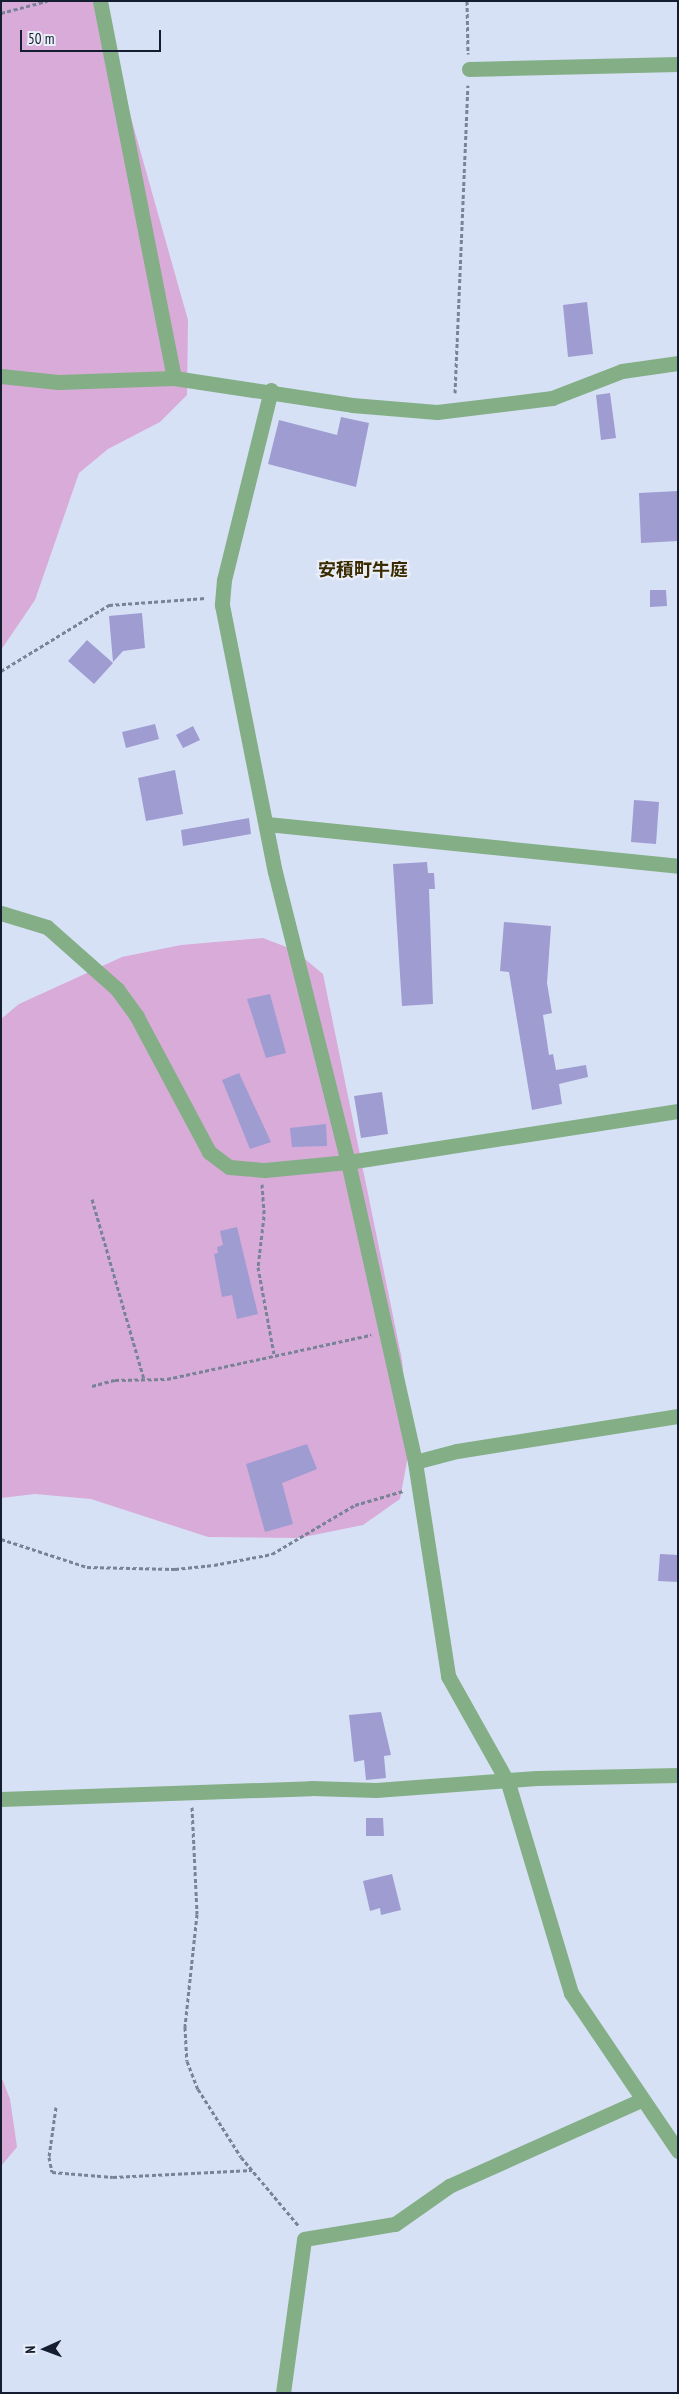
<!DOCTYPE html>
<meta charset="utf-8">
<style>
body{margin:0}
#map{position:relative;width:679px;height:2394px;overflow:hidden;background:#d7e1f6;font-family:"PT Sans Narrow","Noto Sans JP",sans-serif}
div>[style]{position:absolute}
.green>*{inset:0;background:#d8abd8}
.building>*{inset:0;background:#9e9cd1}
.path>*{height:3px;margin-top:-1.5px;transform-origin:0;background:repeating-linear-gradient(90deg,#798397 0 4px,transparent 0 6.5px)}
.minor>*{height:15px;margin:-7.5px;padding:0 7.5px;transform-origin:7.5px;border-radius:7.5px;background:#84af86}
span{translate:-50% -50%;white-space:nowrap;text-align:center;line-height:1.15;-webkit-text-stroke:4.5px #e9eef9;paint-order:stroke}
.quarter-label{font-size:18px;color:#3b2b01;font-weight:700}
.frame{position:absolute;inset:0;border:2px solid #151d30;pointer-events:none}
.north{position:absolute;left:20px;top:2324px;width:50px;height:50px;-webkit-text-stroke:4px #e9eef9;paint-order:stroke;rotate:268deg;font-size:14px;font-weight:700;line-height:20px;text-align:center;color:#151d30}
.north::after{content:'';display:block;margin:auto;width:18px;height:22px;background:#151d30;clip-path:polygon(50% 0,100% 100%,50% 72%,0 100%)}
.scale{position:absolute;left:20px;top:30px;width:141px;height:22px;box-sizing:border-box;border:2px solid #151d30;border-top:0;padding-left:6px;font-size:15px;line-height:18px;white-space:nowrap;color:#151d30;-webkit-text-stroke:4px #e9eef9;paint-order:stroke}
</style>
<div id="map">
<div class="green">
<i style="clip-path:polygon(1px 1px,98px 1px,188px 320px,187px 395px,160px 422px,108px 449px,79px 473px,35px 600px,1px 650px)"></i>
<i style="clip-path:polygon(263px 938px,294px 950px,323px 974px,402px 1360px,410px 1445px,400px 1499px,363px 1525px,299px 1538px,208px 1537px,91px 1499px,35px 1494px,1px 1498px,1px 1019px,19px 1004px,122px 957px,181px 945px)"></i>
<i style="clip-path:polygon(1px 2076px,10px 2099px,17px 2147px,1px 2166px)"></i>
</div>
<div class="building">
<i style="clip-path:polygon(587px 302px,593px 354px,568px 357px,563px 305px)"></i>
<i style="clip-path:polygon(610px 393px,616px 438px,601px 440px,596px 395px)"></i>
<i style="clip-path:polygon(341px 417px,369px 423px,356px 487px,268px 464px,279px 420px,337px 435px)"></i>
<i style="clip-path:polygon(678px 491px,678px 541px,641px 543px,639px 493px)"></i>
<i style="clip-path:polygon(650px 590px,666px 590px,667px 606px,650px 607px)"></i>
<i style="clip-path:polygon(142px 613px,145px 648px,123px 651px,113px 662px,109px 616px)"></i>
<i style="clip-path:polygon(87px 640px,113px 663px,94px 684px,68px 661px)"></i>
<i style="clip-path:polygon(155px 724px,159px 739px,126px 748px,122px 732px)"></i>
<i style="clip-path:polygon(193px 726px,200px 740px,183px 748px,176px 735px)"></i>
<i style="clip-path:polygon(175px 770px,183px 814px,146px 821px,138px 778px)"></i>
<i style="clip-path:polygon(634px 800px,659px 802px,656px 844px,631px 842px)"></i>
<i style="clip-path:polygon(249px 818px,251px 834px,183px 846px,181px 830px)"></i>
<i style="clip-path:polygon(427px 862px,428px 873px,434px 873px,435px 889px,429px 889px,433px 1004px,402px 1006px,393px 864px)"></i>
<i style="clip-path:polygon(504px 922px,551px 926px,547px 983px,552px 1013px,543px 1015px,549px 1055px,553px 1054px,556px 1070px,586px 1065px,588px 1077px,559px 1084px,562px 1104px,532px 1110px,509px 972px,500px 971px)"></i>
<i style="clip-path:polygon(270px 994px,286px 1053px,266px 1058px,247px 999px)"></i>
<i style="clip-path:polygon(239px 1073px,271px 1142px,250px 1149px,222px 1080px)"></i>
<i style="clip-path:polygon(382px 1092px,388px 1134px,361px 1138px,354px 1096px)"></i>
<i style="clip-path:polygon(326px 1124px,327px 1146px,292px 1147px,290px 1128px)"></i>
<i style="clip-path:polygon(237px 1227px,258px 1314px,237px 1319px,232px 1295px,222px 1297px,214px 1254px,218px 1253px,217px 1247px,223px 1245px,220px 1231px)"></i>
<i style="clip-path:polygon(307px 1444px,317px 1469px,282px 1483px,293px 1524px,265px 1532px,246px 1464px)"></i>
<i style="clip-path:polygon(660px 1554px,678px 1555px,678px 1582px,658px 1581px)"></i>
<i style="clip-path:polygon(381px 1712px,391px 1755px,384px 1756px,386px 1778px,366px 1780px,364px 1760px,354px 1762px,349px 1715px)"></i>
<i style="clip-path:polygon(366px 1818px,383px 1818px,384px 1836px,366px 1836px)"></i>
<i style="clip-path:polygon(392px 1874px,401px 1910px,381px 1915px,380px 1908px,370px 1911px,363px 1881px)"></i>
</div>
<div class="path">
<i style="left:467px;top:1px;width:53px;rotate:88.9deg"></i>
<i style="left:1px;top:13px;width:48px;rotate:-14.6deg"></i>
<i style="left:455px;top:393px;width:308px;rotate:-87.6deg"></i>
<i style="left:1px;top:671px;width:127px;rotate:-31.4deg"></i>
<i style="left:109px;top:605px;width:97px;rotate:-4.1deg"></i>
<i style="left:262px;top:1184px;width:32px;rotate:86deg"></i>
<i style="left:264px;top:1216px;width:51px;rotate:96.7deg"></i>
<i style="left:258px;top:1267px;width:88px;rotate:79.6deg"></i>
<i style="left:92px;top:1199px;width:187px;rotate:73.9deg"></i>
<i style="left:92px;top:1386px;width:24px;rotate:-15deg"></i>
<i style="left:115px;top:1380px;width:52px;rotate:-1.1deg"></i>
<i style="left:167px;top:1379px;width:209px;rotate:-12.2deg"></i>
<i style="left:1px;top:1539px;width:90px;rotate:18deg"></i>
<i style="left:87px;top:1567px;width:88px;rotate:1.3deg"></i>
<i style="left:175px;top:1569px;width:39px;rotate:-6deg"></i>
<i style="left:214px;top:1565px;width:59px;rotate:-10.7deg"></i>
<i style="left:272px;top:1554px;width:96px;rotate:-30.6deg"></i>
<i style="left:355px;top:1505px;width:50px;rotate:-16.3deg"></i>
<i style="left:192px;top:1807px;width:107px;rotate:87.3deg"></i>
<i style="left:197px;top:1914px;width:114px;rotate:96.1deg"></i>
<i style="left:185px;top:2027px;width:34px;rotate:87deg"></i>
<i style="left:187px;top:2061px;width:30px;rotate:69deg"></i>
<i style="left:198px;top:2089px;width:80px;rotate:57.7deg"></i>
<i style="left:241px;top:2157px;width:89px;rotate:50deg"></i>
<i style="left:56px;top:2107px;width:50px;rotate:98deg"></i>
<i style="left:49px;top:2157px;width:15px;rotate:79deg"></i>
<i style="left:52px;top:2172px;width:61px;rotate:4.7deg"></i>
<i style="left:113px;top:2177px;width:139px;rotate:-2.9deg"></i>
</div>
<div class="minor">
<i style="left:100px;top:1px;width:384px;rotate:78.9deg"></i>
<i style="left:469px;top:69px;width:209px;rotate:-1.4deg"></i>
<i style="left:1px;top:376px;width:57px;rotate:6deg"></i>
<i style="left:58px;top:382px;width:116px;rotate:-2deg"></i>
<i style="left:174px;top:378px;width:180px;rotate:8.6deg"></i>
<i style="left:352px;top:405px;width:85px;rotate:4.7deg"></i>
<i style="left:437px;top:412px;width:116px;rotate:-6.9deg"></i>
<i style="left:552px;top:398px;width:75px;rotate:-21.1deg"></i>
<i style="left:622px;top:371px;width:57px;rotate:-8.1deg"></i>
<i style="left:271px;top:390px;width:196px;rotate:103.9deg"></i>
<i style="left:224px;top:580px;width:25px;rotate:95deg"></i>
<i style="left:222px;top:605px;width:272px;rotate:78.8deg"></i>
<i style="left:275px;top:872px;width:299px;rotate:75.9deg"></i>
<i style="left:348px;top:1162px;width:307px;rotate:77.4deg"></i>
<i style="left:415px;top:1462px;width:217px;rotate:81.2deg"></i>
<i style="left:448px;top:1676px;width:123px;rotate:60.7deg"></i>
<i style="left:508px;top:1783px;width:219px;rotate:73.3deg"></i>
<i style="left:571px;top:1993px;width:191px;rotate:55.9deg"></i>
<i style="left:267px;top:824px;width:413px;rotate:5.8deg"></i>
<i style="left:1px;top:913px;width:48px;rotate:16.9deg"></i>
<i style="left:47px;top:927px;width:94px;rotate:41.5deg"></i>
<i style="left:117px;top:989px;width:34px;rotate:54deg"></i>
<i style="left:137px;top:1017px;width:153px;rotate:61.9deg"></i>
<i style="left:209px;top:1152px;width:25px;rotate:37deg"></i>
<i style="left:229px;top:1167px;width:36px;rotate:5deg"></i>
<i style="left:265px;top:1170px;width:83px;rotate:-5.5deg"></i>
<i style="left:348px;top:1162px;width:334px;rotate:-8.8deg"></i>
<i style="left:415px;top:1462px;width:43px;rotate:-14.7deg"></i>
<i style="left:457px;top:1451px;width:224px;rotate:-9deg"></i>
<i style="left:1px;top:1799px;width:310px;rotate:-2deg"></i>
<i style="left:311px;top:1788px;width:65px;rotate:1.8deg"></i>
<i style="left:376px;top:1790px;width:161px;rotate:-4.3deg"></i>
<i style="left:537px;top:1778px;width:141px;rotate:-1.2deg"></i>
<i style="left:283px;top:2393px;width:155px;rotate:-82.2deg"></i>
<i style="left:304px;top:2239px;width:92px;rotate:-9.4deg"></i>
<i style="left:395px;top:2224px;width:66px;rotate:-35.1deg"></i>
<i style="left:449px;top:2186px;width:210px;rotate:-24.1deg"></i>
</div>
<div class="quarter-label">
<span style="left:363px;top:570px">安積町牛庭</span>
</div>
<div class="frame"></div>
<div class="north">N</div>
<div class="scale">50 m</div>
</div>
